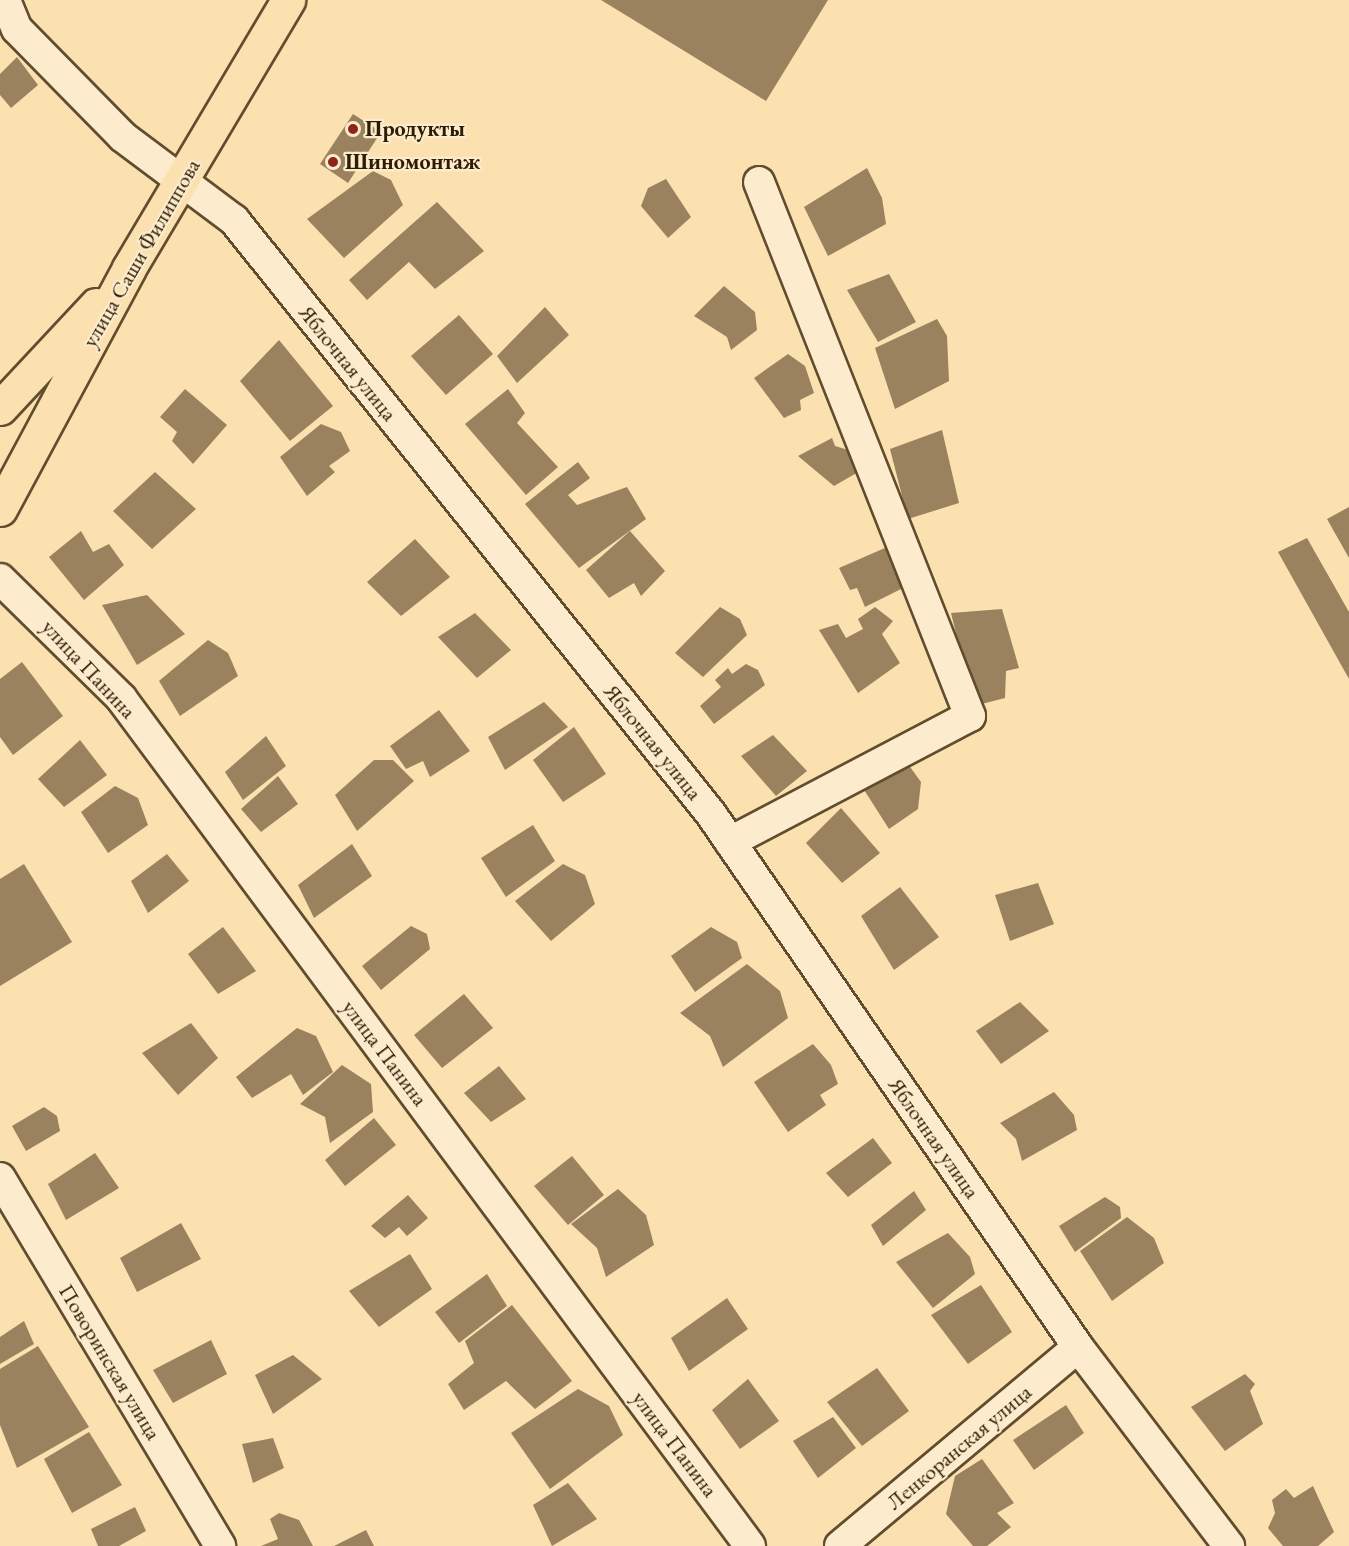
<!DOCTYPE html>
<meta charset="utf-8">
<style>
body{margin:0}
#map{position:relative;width:1349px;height:1546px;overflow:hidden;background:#fbe0b0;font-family:"EB Garamond",serif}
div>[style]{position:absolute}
.building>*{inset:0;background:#99825d}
.roads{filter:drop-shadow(2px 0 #614d2e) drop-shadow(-2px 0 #614d2e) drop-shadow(0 2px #614d2e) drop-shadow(0 -2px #614d2e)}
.minor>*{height:30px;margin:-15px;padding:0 15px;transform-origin:15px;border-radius:15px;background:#fcebcc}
.trunk>*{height:33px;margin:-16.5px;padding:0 16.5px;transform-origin:16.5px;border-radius:16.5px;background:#fbe0b0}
.dots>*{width:16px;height:16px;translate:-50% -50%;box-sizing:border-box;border:3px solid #fcebcc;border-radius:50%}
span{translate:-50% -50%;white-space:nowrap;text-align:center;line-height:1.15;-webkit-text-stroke:4.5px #fcebcc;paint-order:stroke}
.poi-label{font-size:22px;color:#2e1c03;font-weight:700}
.left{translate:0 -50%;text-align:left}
.street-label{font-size:22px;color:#2e1c03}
</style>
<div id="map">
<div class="building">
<i style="clip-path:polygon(601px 0,828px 0,766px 101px)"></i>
<i style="clip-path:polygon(17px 57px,38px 85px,11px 108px,0 95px,0 74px)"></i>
<i style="clip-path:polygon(353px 114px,381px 132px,348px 183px,320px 164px)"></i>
<i style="clip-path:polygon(867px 168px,882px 198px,886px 224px,828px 256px,804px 207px)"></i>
<i style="clip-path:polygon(373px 171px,391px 180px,403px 205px,344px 258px,307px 219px)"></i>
<i style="clip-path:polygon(666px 179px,691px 217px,668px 238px,641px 206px,648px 188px)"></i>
<i style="clip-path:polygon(437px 202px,484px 251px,435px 289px,409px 262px,367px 300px,349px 280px)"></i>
<i style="clip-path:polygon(889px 274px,916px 322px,878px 342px,847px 290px)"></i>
<i style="clip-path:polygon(724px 286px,755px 312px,757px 330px,731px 350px,727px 337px,694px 316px)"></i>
<i style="clip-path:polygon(545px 307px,569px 335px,517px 383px,497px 356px)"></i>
<i style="clip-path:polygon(459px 315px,493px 354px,446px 395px,411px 356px)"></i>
<i style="clip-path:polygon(937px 319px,947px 336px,949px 381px,895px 409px,875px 348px)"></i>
<i style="clip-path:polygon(279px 340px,333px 406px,290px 441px,240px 381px)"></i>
<i style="clip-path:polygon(788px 354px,805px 366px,814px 393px,800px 400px,801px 410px,784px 418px,754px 378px)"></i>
<i style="clip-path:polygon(185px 389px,227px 425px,193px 464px,172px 441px,177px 432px,160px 417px)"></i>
<i style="clip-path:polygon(508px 389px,525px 413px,517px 423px,558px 467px,526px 495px,465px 424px)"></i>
<i style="clip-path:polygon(321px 424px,341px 432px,350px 451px,329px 466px,335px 472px,307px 496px,280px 457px)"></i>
<i style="clip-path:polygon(942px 430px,959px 503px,908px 519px,890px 449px)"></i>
<i style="clip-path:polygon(832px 438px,835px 446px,858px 453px,860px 471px,834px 486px,798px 456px)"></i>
<i style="clip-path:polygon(578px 462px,590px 478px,568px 495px,577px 505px,627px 487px,646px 519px,579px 568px,525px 504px)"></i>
<i style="clip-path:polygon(155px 472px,196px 509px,152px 549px,113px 511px)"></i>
<i style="clip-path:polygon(1349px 507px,1349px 558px,1327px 519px)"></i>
<i style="clip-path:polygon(81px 531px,93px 552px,109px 544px,124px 565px,84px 600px,49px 557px)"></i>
<i style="clip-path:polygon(630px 531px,665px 571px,641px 596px,634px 583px,609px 598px,586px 570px)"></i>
<i style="clip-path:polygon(1307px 538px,1349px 612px,1349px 679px,1278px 552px)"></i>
<i style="clip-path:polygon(415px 539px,450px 577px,401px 616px,367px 582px)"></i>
<i style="clip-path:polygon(894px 544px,909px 585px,865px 607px,857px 588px,850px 590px,839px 568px)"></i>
<i style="clip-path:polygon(147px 595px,185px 634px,137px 665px,102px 605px)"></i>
<i style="clip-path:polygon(720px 607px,740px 619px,747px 635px,703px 677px,675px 653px)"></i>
<i style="clip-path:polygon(875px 607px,893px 621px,882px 634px,900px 663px,858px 693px,819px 630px,838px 624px,846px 638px,863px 629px,858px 619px)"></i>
<i style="clip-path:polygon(1002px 609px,1019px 668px,1006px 671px,1005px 698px,974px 706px,951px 613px)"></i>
<i style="clip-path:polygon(475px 613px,511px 650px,477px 678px,438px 637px)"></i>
<i style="clip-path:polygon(208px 640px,228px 653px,238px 676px,180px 716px,159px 681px)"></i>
<i style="clip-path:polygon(22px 662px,63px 716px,13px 755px,0 737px,0 679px)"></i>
<i style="clip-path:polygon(746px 664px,758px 670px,765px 685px,714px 724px,700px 706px,721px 687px,715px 680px,728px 668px,732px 674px)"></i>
<i style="clip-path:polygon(544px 702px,568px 727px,505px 770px,488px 737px)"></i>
<i style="clip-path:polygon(439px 710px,470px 751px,430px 777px,423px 761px,406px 769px,390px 746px)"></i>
<i style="clip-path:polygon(574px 727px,606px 774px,563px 802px,533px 760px)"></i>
<i style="clip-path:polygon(773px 735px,807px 771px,776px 796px,741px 756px)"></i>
<i style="clip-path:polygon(266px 736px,286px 766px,243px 800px,225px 772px)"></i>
<i style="clip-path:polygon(80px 740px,107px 775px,64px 807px,38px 779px)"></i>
<i style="clip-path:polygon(897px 749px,921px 782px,918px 809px,889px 829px,852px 771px)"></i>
<i style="clip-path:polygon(374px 760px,393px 760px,414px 781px,357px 831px,335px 795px)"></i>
<i style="clip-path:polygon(278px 776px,298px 804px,261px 832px,241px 809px)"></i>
<i style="clip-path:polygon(115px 786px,138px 798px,148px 825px,108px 853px,81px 812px)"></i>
<i style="clip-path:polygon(841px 808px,880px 853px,842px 883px,806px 843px)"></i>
<i style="clip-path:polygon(533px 825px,555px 861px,506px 897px,481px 858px)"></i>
<i style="clip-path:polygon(352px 844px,372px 876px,314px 918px,298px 885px)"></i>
<i style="clip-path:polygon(167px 854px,189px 881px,148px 913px,131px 881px)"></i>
<i style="clip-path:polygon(24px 864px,72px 942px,0 986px,0 879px)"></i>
<i style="clip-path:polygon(563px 864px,585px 875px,595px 904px,551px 941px,515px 901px)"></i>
<i style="clip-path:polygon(1038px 883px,1054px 924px,1010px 941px,995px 895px)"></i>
<i style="clip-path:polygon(900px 887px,939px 937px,894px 970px,861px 916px)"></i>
<i style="clip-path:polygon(411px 926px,427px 934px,430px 949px,381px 990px,362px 966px)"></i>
<i style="clip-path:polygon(223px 927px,256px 971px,218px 994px,188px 954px)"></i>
<i style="clip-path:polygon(711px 927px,737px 942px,742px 958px,695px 992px,671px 956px)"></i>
<i style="clip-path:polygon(747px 964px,780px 991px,788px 1018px,723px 1067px,710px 1036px,680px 1013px)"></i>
<i style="clip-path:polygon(464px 994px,493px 1028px,442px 1068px,414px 1035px)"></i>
<i style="clip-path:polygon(1020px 1002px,1049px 1031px,1001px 1064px,976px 1031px)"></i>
<i style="clip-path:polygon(191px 1023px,218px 1058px,178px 1095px,142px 1053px)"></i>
<i style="clip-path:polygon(297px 1028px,316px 1036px,333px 1072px,303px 1095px,291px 1074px,252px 1098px,236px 1077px)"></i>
<i style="clip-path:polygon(813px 1044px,831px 1065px,838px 1084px,820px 1095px,826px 1105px,788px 1132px,754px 1082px)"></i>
<i style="clip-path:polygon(342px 1065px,371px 1084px,373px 1112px,330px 1143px,325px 1117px,300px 1104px)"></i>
<i style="clip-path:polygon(499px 1066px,526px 1099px,491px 1122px,464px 1093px)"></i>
<i style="clip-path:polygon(1054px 1092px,1074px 1115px,1077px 1130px,1022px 1161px,1016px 1139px,1000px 1123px)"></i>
<i style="clip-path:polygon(44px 1107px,57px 1116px,60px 1131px,26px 1151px,12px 1126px)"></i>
<i style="clip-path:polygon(374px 1118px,396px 1145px,345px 1186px,325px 1160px)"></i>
<i style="clip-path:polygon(873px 1138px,892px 1163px,848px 1197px,826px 1173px)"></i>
<i style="clip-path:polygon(95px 1153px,119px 1188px,66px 1220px,48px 1184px)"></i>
<i style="clip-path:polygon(572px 1156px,604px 1195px,568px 1225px,534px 1186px)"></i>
<i style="clip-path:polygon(618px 1189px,646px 1215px,654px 1245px,606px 1277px,597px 1248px,571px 1224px)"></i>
<i style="clip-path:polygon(914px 1191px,926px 1210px,883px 1246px,871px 1225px)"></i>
<i style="clip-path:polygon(408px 1195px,428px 1218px,407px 1236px,399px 1227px,385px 1238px,371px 1226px)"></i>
<i style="clip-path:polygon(1105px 1197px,1120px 1207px,1121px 1218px,1075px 1252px,1059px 1226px)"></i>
<i style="clip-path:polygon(1127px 1217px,1154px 1238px,1164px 1263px,1112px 1301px,1080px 1251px)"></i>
<i style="clip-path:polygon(181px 1223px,201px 1259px,137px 1292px,120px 1258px)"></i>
<i style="clip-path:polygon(948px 1233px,970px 1257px,975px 1274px,933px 1308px,896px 1262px)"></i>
<i style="clip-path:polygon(410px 1254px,432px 1289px,379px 1327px,349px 1291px)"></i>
<i style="clip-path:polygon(487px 1274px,507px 1306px,459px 1343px,435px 1312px)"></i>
<i style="clip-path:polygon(981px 1285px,1012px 1332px,968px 1364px,931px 1315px)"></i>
<i style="clip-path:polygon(727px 1298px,748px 1329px,689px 1371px,671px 1338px)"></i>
<i style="clip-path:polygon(512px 1305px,572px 1381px,535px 1409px,506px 1381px,464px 1410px,448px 1384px,474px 1363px,465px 1341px)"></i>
<i style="clip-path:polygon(24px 1321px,34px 1344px,0 1364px,0 1337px)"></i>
<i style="clip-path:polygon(211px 1340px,227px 1374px,173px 1403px,153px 1370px)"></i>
<i style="clip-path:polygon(38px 1346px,89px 1427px,17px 1468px,0 1425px,0 1369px)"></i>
<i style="clip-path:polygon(293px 1355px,322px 1379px,273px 1414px,255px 1375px)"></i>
<i style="clip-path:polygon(877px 1368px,909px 1411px,862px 1446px,827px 1402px)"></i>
<i style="clip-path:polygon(1245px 1374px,1255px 1384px,1250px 1391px,1263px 1424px,1225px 1451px,1191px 1407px)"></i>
<i style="clip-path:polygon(748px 1379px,779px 1421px,740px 1449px,712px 1410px)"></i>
<i style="clip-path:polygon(578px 1389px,609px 1406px,623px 1435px,550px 1489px,511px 1433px)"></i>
<i style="clip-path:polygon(1066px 1405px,1084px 1433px,1034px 1470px,1013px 1440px)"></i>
<i style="clip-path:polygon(833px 1417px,856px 1448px,818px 1478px,793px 1441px)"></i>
<i style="clip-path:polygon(89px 1432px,122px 1485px,72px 1513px,44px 1459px)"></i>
<i style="clip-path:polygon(273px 1438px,284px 1468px,253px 1483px,242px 1444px)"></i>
<i style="clip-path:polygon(982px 1459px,1014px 1503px,997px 1513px,1011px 1527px,987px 1546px,973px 1546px,946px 1514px,955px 1476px)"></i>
<i style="clip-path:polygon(568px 1483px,597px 1519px,552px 1546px,533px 1505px)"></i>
<i style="clip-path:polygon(1313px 1486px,1334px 1532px,1318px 1546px,1283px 1546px,1268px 1528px,1275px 1513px,1272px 1500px,1286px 1489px,1294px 1498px)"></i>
<i style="clip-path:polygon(135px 1507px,146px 1531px,119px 1546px,98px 1546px,91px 1529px)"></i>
<i style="clip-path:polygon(279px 1513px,299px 1520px,313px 1546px,261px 1546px,278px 1539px,270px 1519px)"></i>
<i style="clip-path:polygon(366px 1530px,374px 1546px,334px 1546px)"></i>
</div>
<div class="roads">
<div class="minor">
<i style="left:5px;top:0;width:31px;rotate:68deg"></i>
<i style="left:17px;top:29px;width:151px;rotate:45.5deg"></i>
<i style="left:123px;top:137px;width:139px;rotate:36.8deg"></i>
<i style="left:234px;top:220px;width:762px;rotate:51.23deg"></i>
<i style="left:711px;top:814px;width:647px;rotate:55.45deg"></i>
<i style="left:1078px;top:1347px;width:250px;rotate:52.8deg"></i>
<i style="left:0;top:579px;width:170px;rotate:44.5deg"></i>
<i style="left:121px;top:698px;width:1056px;rotate:53.43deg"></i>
<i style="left:730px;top:842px;width:271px;rotate:-27.7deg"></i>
<i style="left:970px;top:716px;width:574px;rotate:-111.56deg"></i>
<i style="left:0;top:1178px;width:429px;rotate:59.1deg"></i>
<i style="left:840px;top:1546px;width:310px;rotate:-39.9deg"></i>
</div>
<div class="trunk">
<i style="left:0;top:408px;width:141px;rotate:-47deg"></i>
<i style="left:0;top:509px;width:273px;rotate:-61.8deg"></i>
<i style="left:129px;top:268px;width:312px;rotate:-59.3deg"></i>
</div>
</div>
<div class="dots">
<i style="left:353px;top:129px;background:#8f2418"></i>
<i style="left:333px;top:162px;background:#8f2418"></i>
</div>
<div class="poi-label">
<span class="left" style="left:365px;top:129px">Продукты</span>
<span class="left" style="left:345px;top:162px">Шиномонтаж</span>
</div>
<div class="street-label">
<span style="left:141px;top:253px;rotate:-60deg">улица Саши Филиппова</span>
<span style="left:348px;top:363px;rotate:51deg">Яблочная улица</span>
<span style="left:89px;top:669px;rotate:47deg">улица Панина</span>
<span style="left:653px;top:742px;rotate:51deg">Яблочная улица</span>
<span style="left:385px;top:1053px;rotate:53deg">улица Панина</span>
<span style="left:934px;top:1138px;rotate:55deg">Яблочная улица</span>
<span style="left:110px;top:1362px;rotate:59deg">Поворинская улица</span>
<span style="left:675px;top:1444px;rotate:53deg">улица Панина</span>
<span style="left:959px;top:1447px;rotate:-40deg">Ленкоранская улица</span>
</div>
</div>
